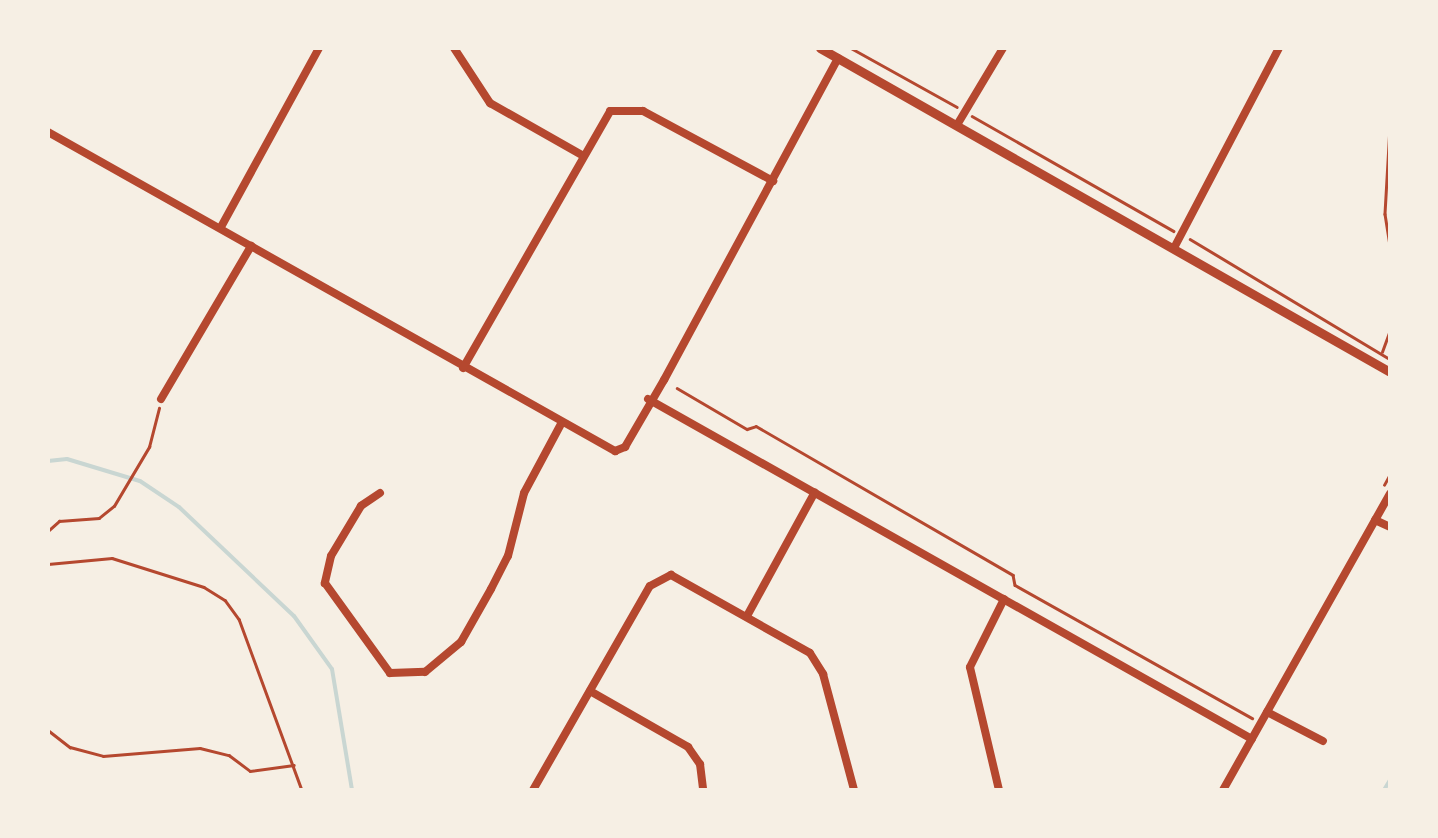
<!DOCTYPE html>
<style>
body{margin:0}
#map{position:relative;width:1438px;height:838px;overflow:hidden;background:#f6efe4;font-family:Figtree,sans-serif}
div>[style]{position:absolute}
.stream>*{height:4px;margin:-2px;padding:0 2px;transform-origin:2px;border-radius:2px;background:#c9d6d2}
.path>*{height:2.5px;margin:-1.25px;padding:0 1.25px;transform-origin:1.25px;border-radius:1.25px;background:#b5482f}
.minor>*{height:8px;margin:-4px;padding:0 4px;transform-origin:4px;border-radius:4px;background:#b5482f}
.tertiary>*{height:9px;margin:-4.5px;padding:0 4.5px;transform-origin:4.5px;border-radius:4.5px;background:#b5482f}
span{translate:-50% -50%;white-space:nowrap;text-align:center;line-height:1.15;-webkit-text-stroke:8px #f6efe4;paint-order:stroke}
.frame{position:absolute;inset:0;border:50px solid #f6efe4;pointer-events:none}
</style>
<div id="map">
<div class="stream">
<i style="left:48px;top:461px;width:19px;rotate:-6deg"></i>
<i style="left:67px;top:459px;width:76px;rotate:16.8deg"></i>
<i style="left:140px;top:481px;width:47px;rotate:33.7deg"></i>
<i style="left:179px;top:507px;width:158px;rotate:43.5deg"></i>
<i style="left:294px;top:616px;width:65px;rotate:54.4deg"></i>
<i style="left:332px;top:669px;width:123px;rotate:80.6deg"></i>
<i style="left:1384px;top:790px;width:12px;rotate:-59deg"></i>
</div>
<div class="path">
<i style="left:851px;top:48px;width:121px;rotate:29.1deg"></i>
<i style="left:972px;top:116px;width:232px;rotate:29.7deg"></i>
<i style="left:1390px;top:127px;width:87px;rotate:93.3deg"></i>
<i style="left:1385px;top:214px;width:32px;rotate:81deg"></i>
<i style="left:1190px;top:239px;width:233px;rotate:31deg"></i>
<i style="left:1382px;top:352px;width:23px;rotate:-70deg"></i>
<i style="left:677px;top:388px;width:81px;rotate:30.4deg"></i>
<i style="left:747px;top:429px;width:9px;rotate:-18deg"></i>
<i style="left:756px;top:426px;width:297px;rotate:30.1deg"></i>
<i style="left:1013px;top:575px;width:10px;rotate:79deg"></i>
<i style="left:1015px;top:585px;width:272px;rotate:29.3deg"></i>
<i style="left:1384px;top:485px;width:13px;rotate:-61deg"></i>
<i style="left:48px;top:531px;width:15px;rotate:-42deg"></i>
<i style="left:59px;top:521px;width:40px;rotate:-4.3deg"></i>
<i style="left:99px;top:518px;width:19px;rotate:-39deg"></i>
<i style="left:114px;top:506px;width:69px;rotate:-59.3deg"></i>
<i style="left:149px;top:447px;width:40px;rotate:-75.6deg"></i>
<i style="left:48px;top:564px;width:64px;rotate:-5.4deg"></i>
<i style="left:112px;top:558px;width:96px;rotate:17.5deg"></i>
<i style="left:204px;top:587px;width:25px;rotate:32deg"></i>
<i style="left:225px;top:600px;width:24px;rotate:54deg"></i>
<i style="left:239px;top:619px;width:182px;rotate:69.8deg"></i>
<i style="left:48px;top:730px;width:28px;rotate:38deg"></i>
<i style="left:70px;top:747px;width:34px;rotate:15deg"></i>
<i style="left:103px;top:756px;width:97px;rotate:-4.7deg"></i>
<i style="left:200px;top:748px;width:30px;rotate:14deg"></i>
<i style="left:229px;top:755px;width:26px;rotate:37deg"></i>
<i style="left:250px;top:771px;width:44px;rotate:-7.8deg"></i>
</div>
<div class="minor">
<i style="left:454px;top:48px;width:66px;rotate:56.8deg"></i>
<i style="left:490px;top:103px;width:106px;rotate:29.5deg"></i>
<i style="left:957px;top:125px;width:90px;rotate:-59.1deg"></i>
<i style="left:48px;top:132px;width:651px;rotate:29.36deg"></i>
<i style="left:615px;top:451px;width:11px;rotate:-22deg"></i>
<i style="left:625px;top:447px;width:78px;rotate:-59.8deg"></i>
<i style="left:664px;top:380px;width:366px;rotate:-61.6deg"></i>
<i style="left:221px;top:227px;width:204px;rotate:-61.3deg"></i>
<i style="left:1174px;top:248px;width:226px;rotate:-62.3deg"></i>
<i style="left:463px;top:368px;width:296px;rotate:-60.2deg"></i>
<i style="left:610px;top:111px;width:33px"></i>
<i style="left:643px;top:111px;width:148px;rotate:28.3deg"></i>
<i style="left:161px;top:399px;width:178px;rotate:-59.5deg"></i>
<i style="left:648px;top:399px;width:693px;rotate:29.38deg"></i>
<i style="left:380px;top:493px;width:23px;rotate:146deg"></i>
<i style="left:361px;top:506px;width:58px;rotate:121deg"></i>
<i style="left:331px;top:556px;width:28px;rotate:103deg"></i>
<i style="left:325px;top:583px;width:111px;rotate:54.2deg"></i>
<i style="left:390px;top:673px;width:35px;rotate:-2deg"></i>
<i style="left:425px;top:672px;width:47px;rotate:-39.8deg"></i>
<i style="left:461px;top:642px;width:61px;rotate:-60.5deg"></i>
<i style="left:491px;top:589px;width:37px;rotate:-63deg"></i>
<i style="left:508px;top:556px;width:65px;rotate:-75.7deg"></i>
<i style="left:524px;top:493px;width:78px;rotate:-61.8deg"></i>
<i style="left:1375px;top:520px;width:17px;rotate:25deg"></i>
<i style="left:747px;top:616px;width:141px;rotate:-61.3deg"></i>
<i style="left:590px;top:691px;width:113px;rotate:29.7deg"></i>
<i style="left:688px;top:747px;width:21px;rotate:55deg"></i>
<i style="left:700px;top:764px;width:26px;rotate:83deg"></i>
<i style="left:1267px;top:712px;width:63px;rotate:27.4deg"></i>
<i style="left:533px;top:790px;width:235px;rotate:-60.2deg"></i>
<i style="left:650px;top:586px;width:24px;rotate:-28deg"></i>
<i style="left:671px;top:575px;width:159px;rotate:29.3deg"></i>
<i style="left:810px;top:653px;width:25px;rotate:58deg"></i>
<i style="left:823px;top:674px;width:120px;rotate:75deg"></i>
<i style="left:999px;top:790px;width:126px;rotate:-103.3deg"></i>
<i style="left:970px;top:667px;width:76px;rotate:-63.4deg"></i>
<i style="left:1223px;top:790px;width:340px;rotate:-60.6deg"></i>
</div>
<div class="tertiary">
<i style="left:820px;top:48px;width:656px;rotate:29.61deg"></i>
</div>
<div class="frame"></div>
</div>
